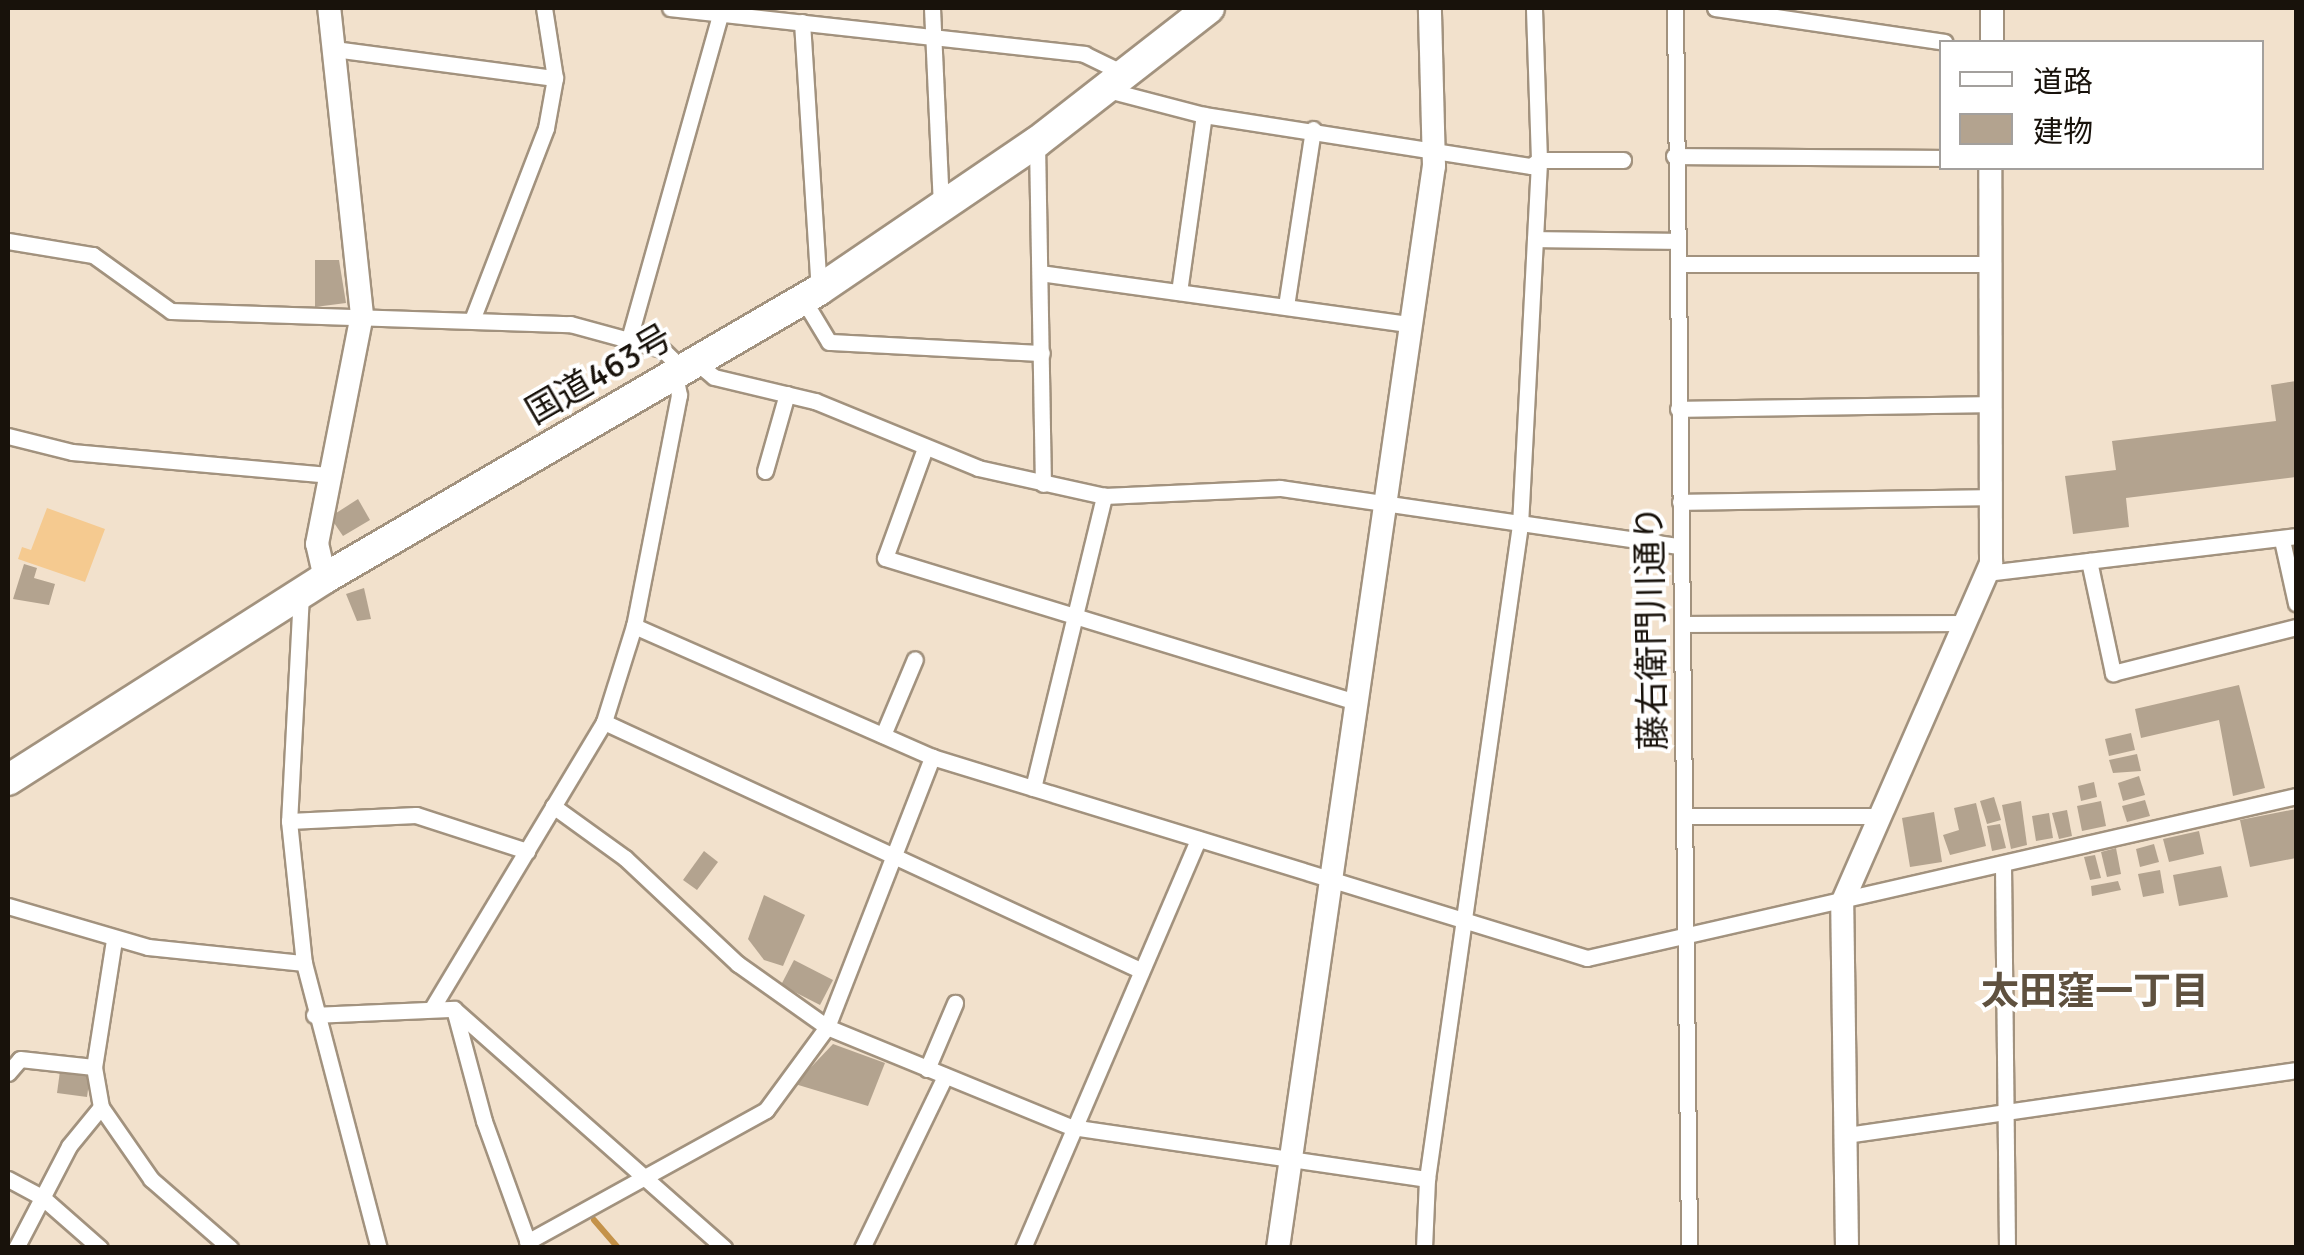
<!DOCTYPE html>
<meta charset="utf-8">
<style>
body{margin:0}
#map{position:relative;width:2304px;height:1255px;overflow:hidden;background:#f2e1cc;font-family:Signika,"Noto Sans JP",sans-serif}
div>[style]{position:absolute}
.green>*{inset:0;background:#f5ca90}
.stream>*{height:6px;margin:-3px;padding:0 3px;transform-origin:3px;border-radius:3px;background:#c49249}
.building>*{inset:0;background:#b3a38f}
.roads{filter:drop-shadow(2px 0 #a2927e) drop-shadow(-2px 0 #a2927e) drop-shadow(0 2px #a2927e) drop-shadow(0 -2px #a2927e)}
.street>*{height:15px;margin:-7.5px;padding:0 7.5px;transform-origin:7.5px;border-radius:7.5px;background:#fff}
.secondary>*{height:22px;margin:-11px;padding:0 11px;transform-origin:11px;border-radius:11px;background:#fff}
.highway>*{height:30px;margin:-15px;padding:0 15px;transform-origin:15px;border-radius:15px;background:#fff}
span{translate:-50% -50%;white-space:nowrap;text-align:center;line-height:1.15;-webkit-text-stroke:8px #fff;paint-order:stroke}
.street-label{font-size:35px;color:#18120b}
.neighbourhood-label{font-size:38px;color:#5f513f;font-weight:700}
.frame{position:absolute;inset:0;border:10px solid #18120b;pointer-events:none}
.legend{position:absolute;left:1939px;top:40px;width:325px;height:130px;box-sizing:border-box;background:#fff;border:2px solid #a3a09d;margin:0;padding:12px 18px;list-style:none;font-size:30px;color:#18120b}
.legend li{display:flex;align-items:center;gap:20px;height:50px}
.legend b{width:50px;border:2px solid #a3a09d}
</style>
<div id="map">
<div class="green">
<i style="clip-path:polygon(47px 508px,105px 529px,85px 582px,18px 559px,22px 547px,31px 550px)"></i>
</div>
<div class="stream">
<i style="left:594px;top:1220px;width:37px;rotate:49deg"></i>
</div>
<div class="building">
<i style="clip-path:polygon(315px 260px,339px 260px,346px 303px,315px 307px)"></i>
<i style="clip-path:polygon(2296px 381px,2296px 477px,2126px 498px,2129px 527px,2073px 534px,2065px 476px,2116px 470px,2112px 441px,2276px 421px,2271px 385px)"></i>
<i style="clip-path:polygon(358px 499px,370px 520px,343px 536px,330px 517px)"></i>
<i style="clip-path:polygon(24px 564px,37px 568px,34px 578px,55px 584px,49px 605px,13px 599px)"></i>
<i style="clip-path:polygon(364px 588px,371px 619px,357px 621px,346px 594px)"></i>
<i style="clip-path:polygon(2239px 685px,2265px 788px,2233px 796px,2219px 720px,2141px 738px,2135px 709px)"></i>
<i style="clip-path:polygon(2131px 733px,2135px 750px,2109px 756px,2105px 739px)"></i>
<i style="clip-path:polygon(2137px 754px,2141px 771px,2113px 773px,2109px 760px)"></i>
<i style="clip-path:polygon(2139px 776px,2145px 795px,2123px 801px,2118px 783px)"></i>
<i style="clip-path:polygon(2094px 782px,2097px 797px,2081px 801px,2078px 786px)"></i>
<i style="clip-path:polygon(1994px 797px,2001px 820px,1987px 824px,1980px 801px)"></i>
<i style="clip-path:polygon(2145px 800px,2150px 816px,2127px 822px,2122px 806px)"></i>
<i style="clip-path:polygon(2021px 801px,2027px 845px,2011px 849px,2002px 805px)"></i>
<i style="clip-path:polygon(2101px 801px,2106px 826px,2082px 831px,2077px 806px)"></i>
<i style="clip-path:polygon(1976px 803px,1986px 846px,1950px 855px,1943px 835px,1959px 830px,1954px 808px)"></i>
<i style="clip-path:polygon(2296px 809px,2296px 858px,2250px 867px,2240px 820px)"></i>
<i style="clip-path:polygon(2067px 810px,2072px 836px,2059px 839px,2052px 813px)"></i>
<i style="clip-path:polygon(1934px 812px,1942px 862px,1910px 867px,1902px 818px)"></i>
<i style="clip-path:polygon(2049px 813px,2053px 838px,2036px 841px,2032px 816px)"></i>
<i style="clip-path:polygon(2000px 824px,2006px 848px,1992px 851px,1987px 826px)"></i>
<i style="clip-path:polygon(2199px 831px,2204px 854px,2169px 862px,2163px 839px)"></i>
<i style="clip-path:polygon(2154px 844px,2159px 862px,2140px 867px,2136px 849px)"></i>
<i style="clip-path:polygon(2116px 848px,2121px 874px,2107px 877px,2101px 852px)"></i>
<i style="clip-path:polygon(704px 851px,718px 862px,697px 890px,683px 880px)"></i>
<i style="clip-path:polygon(2095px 855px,2101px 878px,2090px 880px,2084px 857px)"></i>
<i style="clip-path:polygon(2221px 866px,2228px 897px,2179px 906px,2173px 875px)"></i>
<i style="clip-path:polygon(2160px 870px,2164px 893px,2143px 897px,2138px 874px)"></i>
<i style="clip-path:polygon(2118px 881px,2121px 890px,2092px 896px,2091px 886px)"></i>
<i style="clip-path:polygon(764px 895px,805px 915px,783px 966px,764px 960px,748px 939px)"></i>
<i style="clip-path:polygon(794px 960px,833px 980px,820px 1005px,781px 985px)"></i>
<i style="clip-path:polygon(833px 1044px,885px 1063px,868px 1106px,795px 1084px)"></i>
<i style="clip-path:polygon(60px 1071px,90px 1075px,87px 1097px,57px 1093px)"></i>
</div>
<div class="roads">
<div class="street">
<i style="left:670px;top:8px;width:417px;rotate:6.3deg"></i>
<i style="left:1084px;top:54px;width:43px;rotate:26deg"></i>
<i style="left:932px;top:8px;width:202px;rotate:87.4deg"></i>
<i style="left:1675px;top:8px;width:1240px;rotate:89.35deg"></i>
<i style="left:1715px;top:8px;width:232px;rotate:8.4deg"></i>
<i style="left:802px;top:22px;width:269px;rotate:86.4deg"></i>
<i style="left:334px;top:49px;width:223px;rotate:7.5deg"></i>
<i style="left:1104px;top:89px;width:103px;rotate:14.6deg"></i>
<i style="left:1204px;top:115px;width:331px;rotate:8.9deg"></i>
<i style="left:1531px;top:166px;width:10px;rotate:-37deg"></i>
<i style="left:1539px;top:160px;width:84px"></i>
<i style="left:1037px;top:143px;width:341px;rotate:89deg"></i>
<i style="left:1674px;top:156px;width:268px;rotate:0.4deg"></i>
<i style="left:1535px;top:239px;width:142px;rotate:0.8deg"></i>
<i style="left:8px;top:241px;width:86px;rotate:9.4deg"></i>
<i style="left:93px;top:255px;width:96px;rotate:35.7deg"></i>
<i style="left:171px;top:311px;width:399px;rotate:1.9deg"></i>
<i style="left:570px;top:324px;width:95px;rotate:15.2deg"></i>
<i style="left:662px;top:349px;width:14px;rotate:45deg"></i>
<i style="left:672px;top:359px;width:37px;rotate:79deg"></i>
<i style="left:679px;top:395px;width:235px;rotate:101deg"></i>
<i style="left:634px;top:626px;width:101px;rotate:107.4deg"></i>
<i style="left:604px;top:722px;width:334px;rotate:121deg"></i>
<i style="left:1678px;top:264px;width:312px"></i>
<i style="left:1040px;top:273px;width:373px;rotate:7.9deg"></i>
<i style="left:1179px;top:292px;width:179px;rotate:-82deg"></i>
<i style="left:803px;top:299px;width:50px;rotate:58.8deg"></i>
<i style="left:829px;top:342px;width:213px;rotate:3deg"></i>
<i style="left:1286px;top:306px;width:179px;rotate:-81.3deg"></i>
<i style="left:472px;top:320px;width:206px;rotate:-68.9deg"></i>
<i style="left:546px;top:128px;width:51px;rotate:-79.8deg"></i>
<i style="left:555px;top:78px;width:71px;rotate:-98.9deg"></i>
<i style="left:629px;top:339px;width:344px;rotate:-74.3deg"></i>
<i style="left:696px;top:362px;width:23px;rotate:40deg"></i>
<i style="left:714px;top:377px;width:104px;rotate:13.4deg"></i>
<i style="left:815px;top:401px;width:176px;rotate:22.3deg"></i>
<i style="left:978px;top:468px;width:129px;rotate:12.5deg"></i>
<i style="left:1104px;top:496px;width:176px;rotate:-2.6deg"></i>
<i style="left:1280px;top:488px;width:404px;rotate:8.3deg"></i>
<i style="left:1678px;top:409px;width:312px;rotate:-0.9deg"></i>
<i style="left:8px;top:436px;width:66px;rotate:14deg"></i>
<i style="left:72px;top:452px;width:260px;rotate:5.1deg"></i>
<i style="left:925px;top:448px;width:117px;rotate:110deg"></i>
<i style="left:885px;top:558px;width:493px;rotate:17deg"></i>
<i style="left:765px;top:471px;width:80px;rotate:-74.1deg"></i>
<i style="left:1680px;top:502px;width:311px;rotate:-0.9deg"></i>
<i style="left:2282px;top:540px;width:65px;rotate:77.5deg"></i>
<i style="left:2089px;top:561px;width:115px;rotate:77.9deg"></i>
<i style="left:2113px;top:673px;width:189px;rotate:-14.1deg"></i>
<i style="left:1987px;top:573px;width:311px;rotate:-6.8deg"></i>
<i style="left:301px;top:594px;width:227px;rotate:93deg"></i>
<i style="left:289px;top:821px;width:143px;rotate:84deg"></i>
<i style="left:304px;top:963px;width:295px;rotate:75.3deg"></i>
<i style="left:1683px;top:624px;width:282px;rotate:-0.2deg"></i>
<i style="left:634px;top:626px;width:326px;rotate:23.7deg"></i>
<i style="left:932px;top:757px;width:685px;rotate:17.06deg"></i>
<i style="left:1587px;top:958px;width:727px;rotate:-12.87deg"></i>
<i style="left:604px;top:722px;width:591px;rotate:24.83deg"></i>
<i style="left:883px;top:735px;width:82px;rotate:-67.2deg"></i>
<i style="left:1033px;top:788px;width:301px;rotate:-76.3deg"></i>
<i style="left:553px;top:806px;width:89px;rotate:35.8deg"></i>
<i style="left:625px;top:858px;width:155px;rotate:43.2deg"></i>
<i style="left:738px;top:964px;width:109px;rotate:35.3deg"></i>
<i style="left:827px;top:1027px;width:264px;rotate:22.3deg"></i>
<i style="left:1071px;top:1127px;width:360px;rotate:8.3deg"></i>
<i style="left:1685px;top:816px;width:195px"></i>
<i style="left:289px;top:821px;width:127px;rotate:-2.7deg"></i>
<i style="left:416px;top:815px;width:117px;rotate:18deg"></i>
<i style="left:2003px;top:865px;width:383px;rotate:89.4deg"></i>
<i style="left:8px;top:906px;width:146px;rotate:16.3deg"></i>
<i style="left:148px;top:947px;width:157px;rotate:5.9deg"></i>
<i style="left:114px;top:940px;width:129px;rotate:98.9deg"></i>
<i style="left:94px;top:1067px;width:41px;rotate:80.1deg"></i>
<i style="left:101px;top:1107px;width:88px;rotate:55.2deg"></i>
<i style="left:151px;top:1179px;width:105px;rotate:41.1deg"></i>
<i style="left:454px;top:1009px;width:116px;rotate:75deg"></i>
<i style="left:484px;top:1121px;width:135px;rotate:70.1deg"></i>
<i style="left:314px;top:1015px;width:140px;rotate:-2.5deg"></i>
<i style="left:454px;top:1009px;width:361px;rotate:41.5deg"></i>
<i style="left:927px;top:1069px;width:72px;rotate:-67deg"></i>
<i style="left:8px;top:1073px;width:18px;rotate:-49deg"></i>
<i style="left:20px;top:1059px;width:74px;rotate:6.2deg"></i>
<i style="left:1846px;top:1135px;width:455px;rotate:-8.2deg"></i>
<i style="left:8px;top:1179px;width:40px;rotate:28deg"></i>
<i style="left:43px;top:1198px;width:76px;rotate:41.3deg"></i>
<i style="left:527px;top:1242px;width:273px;rotate:-28.9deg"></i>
<i style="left:766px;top:1110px;width:103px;rotate:-53.7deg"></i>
<i style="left:827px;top:1027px;width:290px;rotate:-68.7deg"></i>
<i style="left:16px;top:1248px;width:115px;rotate:-62.5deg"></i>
<i style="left:69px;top:1146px;width:50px;rotate:-50.6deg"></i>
<i style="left:862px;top:1248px;width:191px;rotate:-64.2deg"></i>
<i style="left:1023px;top:1248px;width:445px;rotate:-66.8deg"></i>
<i style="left:1424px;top:1248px;width:69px;rotate:-87.5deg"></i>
<i style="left:1427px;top:1179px;width:661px;rotate:-81.91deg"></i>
<i style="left:1520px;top:525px;width:365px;rotate:-87deg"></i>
<i style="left:1539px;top:160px;width:152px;rotate:-91.9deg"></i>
</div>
<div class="secondary">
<i style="left:1992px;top:8px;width:34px;rotate:90deg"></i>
<i style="left:325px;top:578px;width:35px;rotate:-103deg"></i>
<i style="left:317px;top:544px;width:233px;rotate:-78.9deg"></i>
<i style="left:362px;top:315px;width:309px;rotate:-96.1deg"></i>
<i style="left:1278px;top:1248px;width:1093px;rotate:-81.8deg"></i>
<i style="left:1434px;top:166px;width:158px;rotate:-91.5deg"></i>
<i style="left:1847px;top:1248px;width:345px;rotate:-90.8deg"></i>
<i style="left:1842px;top:903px;width:371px;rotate:-66.3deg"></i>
<i style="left:1991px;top:563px;width:395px;rotate:-90.1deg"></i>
</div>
<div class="highway">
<i style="left:8px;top:780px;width:376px;rotate:-32.5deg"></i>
<i style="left:325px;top:578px;width:572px;rotate:-30.24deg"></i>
<i style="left:819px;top:290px;width:263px;rotate:-34.2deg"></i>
<i style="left:1037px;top:142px;width:218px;rotate:-37.9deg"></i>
</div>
</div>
<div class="street-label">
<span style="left:599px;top:375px;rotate:-30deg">国道463号</span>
<span style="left:1652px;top:628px;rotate:-91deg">藤右衛門川通り</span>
</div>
<div class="neighbourhood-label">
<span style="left:2095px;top:992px">太田窪一丁目</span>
</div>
<div class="frame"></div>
<ul class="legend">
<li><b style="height:12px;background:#fff"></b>道路</li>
<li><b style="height:28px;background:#b3a38f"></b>建物</li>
</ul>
</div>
